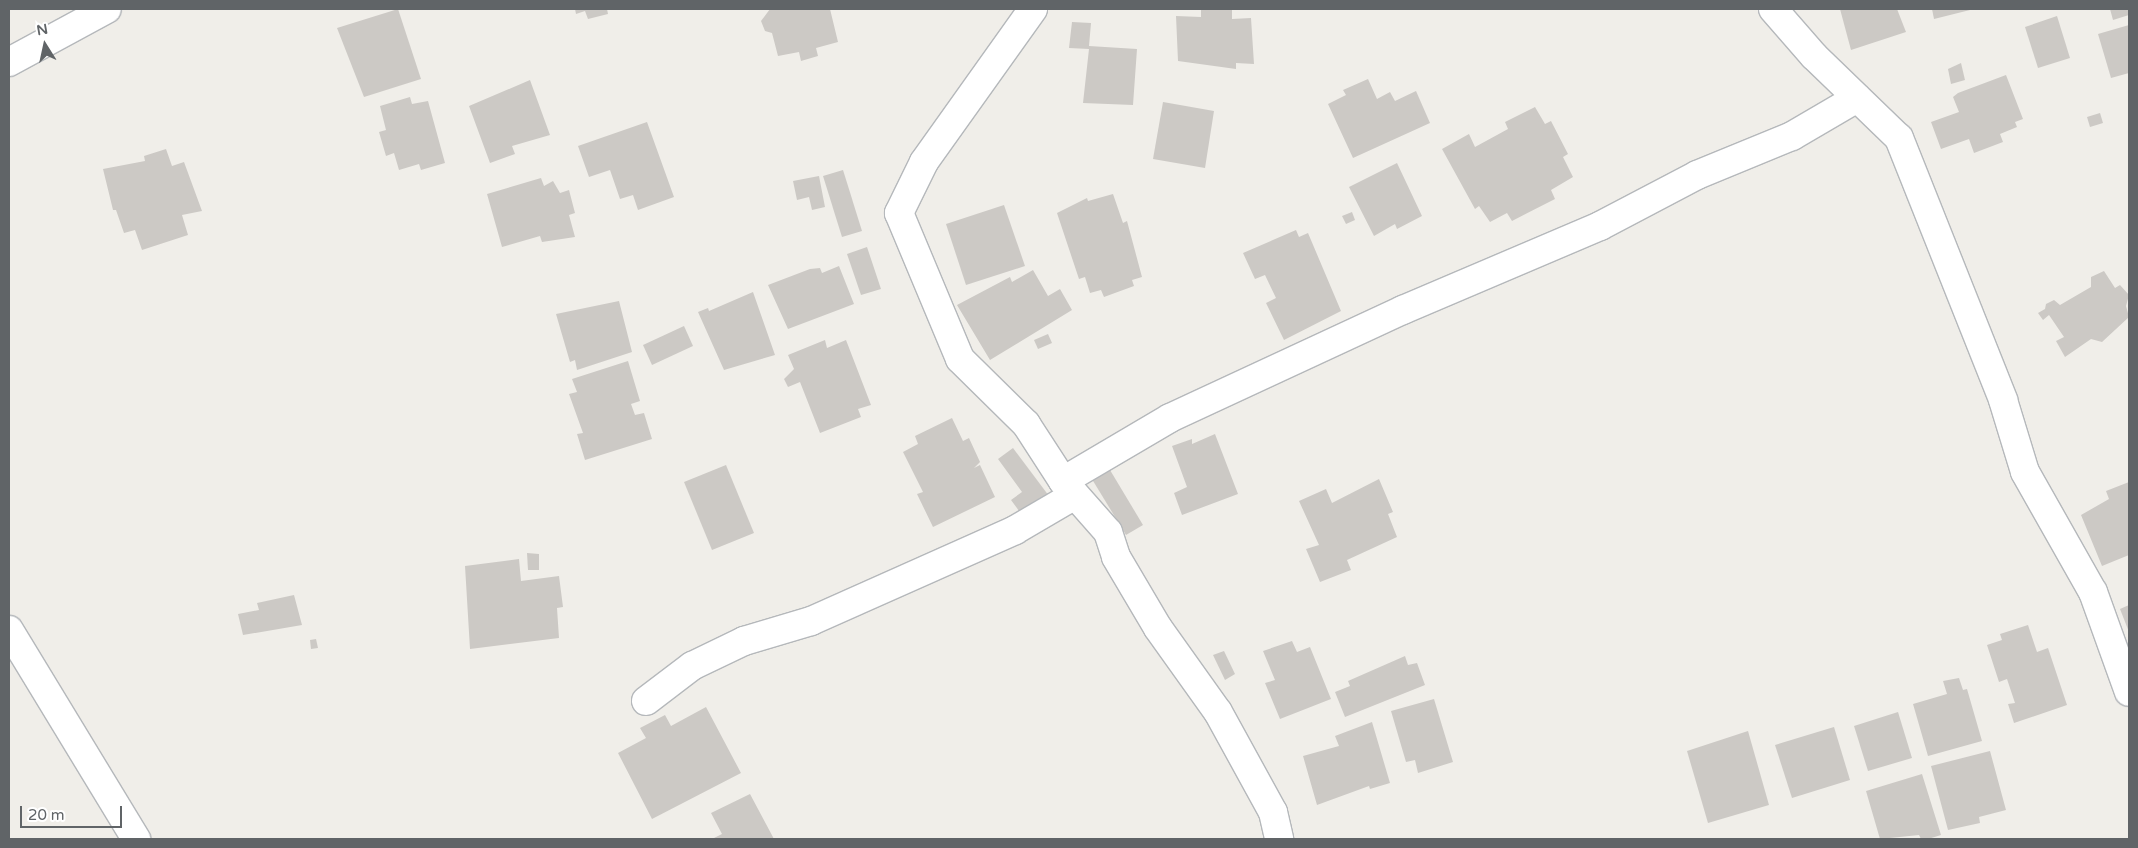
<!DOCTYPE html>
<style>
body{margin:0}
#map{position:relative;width:2138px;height:848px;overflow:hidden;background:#f0eee9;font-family:"Varela Round",sans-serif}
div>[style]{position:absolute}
.building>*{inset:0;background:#ccc9c5}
.roads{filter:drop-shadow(1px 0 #b5b8bb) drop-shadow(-1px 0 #b5b8bb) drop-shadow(0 1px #b5b8bb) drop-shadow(0 -1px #b5b8bb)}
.street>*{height:28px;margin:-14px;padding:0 14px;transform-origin:14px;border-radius:14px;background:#fff}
span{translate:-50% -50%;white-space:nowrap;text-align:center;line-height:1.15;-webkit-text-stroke:4px #fff;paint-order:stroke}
.frame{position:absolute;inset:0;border:10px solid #606467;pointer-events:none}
.north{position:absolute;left:20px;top:20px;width:50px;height:50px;-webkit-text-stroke:4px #fff;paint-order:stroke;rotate:350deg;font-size:14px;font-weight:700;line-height:20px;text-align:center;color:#606467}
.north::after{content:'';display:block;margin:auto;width:18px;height:22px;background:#606467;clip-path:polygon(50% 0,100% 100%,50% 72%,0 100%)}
.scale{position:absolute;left:20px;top:806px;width:102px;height:22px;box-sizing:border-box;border:2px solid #606467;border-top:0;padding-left:6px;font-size:15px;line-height:18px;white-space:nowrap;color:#606467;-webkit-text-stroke:4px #fff;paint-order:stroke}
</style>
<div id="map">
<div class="building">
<i style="clip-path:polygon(398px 9px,421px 79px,364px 97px,337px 28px)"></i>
<i style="clip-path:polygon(575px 9px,607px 9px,608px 14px,588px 19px,585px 11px,576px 14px)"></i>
<i style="clip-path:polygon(830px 9px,838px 42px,816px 48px,818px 56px,801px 61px,799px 52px,778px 56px,772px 33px,765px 31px,761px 21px,770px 9px)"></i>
<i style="clip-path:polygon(1201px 9px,1232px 10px,1232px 19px,1251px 18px,1254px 64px,1236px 63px,1236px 69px,1178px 61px,1176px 16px,1201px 17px)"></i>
<i style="clip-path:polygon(1840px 9px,1897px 9px,1906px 32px,1851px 50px)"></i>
<i style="clip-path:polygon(1932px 9px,1974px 9px,1934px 19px)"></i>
<i style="clip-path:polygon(2110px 9px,2129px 9px,2129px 15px,2113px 20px)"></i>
<i style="clip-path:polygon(2057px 16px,2070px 58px,2038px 68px,2025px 27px)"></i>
<i style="clip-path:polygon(1072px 22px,1091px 23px,1089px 46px,1137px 49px,1133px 105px,1083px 103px,1089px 49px,1069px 48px)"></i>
<i style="clip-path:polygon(2129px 25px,2129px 73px,2111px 78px,2098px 34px)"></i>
<i style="clip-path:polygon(1961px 63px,1965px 80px,1951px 84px,1948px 69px)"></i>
<i style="clip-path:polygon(2006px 75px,2023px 119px,2015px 122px,2017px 127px,2000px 134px,2003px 142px,1974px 153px,1969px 139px,1941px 149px,1931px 122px,1959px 112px,1953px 97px,1958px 93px)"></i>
<i style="clip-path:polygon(1368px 79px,1377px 99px,1390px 92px,1395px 101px,1416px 91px,1430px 123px,1353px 158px,1328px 104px,1346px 95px,1343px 90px)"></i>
<i style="clip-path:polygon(530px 80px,550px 135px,512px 146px,515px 154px,490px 163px,469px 106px)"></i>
<i style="clip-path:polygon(410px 97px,412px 104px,428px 101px,445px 163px,421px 170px,419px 164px,399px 170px,394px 153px,386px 156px,379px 132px,386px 130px,380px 106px)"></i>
<i style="clip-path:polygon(1163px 102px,1214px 111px,1205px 168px,1153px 159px)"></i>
<i style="clip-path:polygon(1535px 107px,1545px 124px,1551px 121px,1568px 154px,1563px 157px,1573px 177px,1551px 190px,1555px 199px,1512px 221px,1507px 213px,1490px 222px,1479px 206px,1475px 209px,1442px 149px,1469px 134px,1475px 147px,1508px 129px,1505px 122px)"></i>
<i style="clip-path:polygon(2100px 113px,2103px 123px,2090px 127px,2087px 117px)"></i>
<i style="clip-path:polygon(647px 122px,674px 197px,638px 210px,633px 195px,620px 199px,610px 170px,589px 177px,578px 146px)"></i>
<i style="clip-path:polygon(166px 149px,172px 166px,184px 162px,202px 211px,182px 215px,188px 235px,142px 250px,135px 230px,124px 233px,116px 210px,113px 210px,103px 169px,145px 161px,144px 156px)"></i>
<i style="clip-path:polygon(1397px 163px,1422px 216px,1397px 229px,1395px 224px,1374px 236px,1349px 187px)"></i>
<i style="clip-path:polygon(843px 170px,862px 231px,842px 237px,823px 176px)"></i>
<i style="clip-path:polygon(819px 176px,825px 207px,812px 210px,809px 197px,797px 200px,793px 181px)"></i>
<i style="clip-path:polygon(541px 178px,544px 186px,553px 181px,560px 193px,569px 190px,575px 213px,569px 215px,575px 237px,542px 242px,540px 236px,502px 247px,487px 194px)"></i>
<i style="clip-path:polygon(1113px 194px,1123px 223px,1127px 221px,1142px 277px,1132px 280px,1134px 286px,1104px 297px,1101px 290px,1090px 293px,1085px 277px,1079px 279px,1057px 213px,1087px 198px,1088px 201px)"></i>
<i style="clip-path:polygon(1004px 205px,1025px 266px,966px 285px,946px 224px)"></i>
<i style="clip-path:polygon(1352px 212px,1355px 220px,1346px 224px,1342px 216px)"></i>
<i style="clip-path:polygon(1296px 230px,1299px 237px,1308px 233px,1341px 311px,1284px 340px,1266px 303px,1276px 298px,1265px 275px,1255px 279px,1243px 253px)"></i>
<i style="clip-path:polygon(867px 247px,881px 289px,861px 295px,847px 254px)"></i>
<i style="clip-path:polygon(839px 266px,854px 304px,788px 329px,768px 285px,810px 269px,820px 268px,822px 273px)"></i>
<i style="clip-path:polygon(1033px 270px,1048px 296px,1060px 289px,1072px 310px,990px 360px,957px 305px,1010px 277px,1012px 282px)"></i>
<i style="clip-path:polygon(2104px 271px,2115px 288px,2120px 285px,2129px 295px,2126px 306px,2129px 317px,2102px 342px,2091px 339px,2065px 357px,2056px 341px,2064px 337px,2049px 315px,2043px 320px,2038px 313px,2045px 309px,2046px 304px,2054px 300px,2060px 305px,2091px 287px,2091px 277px)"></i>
<i style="clip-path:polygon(753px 292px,775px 355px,724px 370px,698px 312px,708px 308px,709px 311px)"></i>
<i style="clip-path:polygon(619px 301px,632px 352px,577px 370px,575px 360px,570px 362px,556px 314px)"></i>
<i style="clip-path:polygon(684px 326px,693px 346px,652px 365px,643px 345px)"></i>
<i style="clip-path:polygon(1048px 334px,1052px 343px,1038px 349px,1034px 340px)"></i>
<i style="clip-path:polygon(825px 340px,827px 348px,846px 340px,871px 405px,858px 409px,861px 417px,820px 433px,800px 382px,788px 387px,784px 379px,794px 369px,788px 355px)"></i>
<i style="clip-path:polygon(628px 361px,640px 401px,631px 404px,635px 415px,644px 413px,652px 439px,585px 460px,577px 434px,583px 433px,569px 394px,577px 392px,572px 379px)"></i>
<i style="clip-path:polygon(952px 418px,963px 441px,969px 438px,980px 462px,974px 468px,980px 465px,995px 497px,933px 527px,917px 494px,923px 492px,903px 452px,918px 444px,915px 436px)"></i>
<i style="clip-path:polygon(1215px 434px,1238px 494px,1182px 515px,1174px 493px,1187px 487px,1172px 446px,1192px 439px,1192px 444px)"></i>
<i style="clip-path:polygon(1013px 448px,1049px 496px,1022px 515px,1011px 500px,1022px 492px,998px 459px)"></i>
<i style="clip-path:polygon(1104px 460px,1143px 525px,1126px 535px,1087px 471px)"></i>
<i style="clip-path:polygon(726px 465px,754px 533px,712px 550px,684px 482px)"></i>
<i style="clip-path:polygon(1379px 479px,1393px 512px,1388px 514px,1397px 537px,1347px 560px,1351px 570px,1320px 582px,1306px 549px,1319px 545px,1299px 501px,1326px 489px,1332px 503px)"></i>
<i style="clip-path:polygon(2129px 482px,2129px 555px,2102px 566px,2081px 515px,2109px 499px,2106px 491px)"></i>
<i style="clip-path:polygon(527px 553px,539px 554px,539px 570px,528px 570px)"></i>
<i style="clip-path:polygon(519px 559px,521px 581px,559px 576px,563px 607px,557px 608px,559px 638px,470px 649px,465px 566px)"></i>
<i style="clip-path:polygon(294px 595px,302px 625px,243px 635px,238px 614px,259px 610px,257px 603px)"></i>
<i style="clip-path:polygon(2129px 605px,2129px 632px,2120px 609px)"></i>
<i style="clip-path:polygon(2028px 625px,2037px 652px,2048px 648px,2067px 705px,2014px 723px,2008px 704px,2015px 703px,2007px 679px,1999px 682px,1987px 645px,2002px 640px,2000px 634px)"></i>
<i style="clip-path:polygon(316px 639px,318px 648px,311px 649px,310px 640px)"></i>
<i style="clip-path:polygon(1292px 641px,1297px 652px,1310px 647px,1331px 699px,1280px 719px,1265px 683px,1275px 680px,1263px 651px)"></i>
<i style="clip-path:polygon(1224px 651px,1235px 674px,1225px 680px,1213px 655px)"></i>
<i style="clip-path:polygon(1405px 656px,1408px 665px,1417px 663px,1425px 685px,1345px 717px,1335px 692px,1350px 686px,1348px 681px)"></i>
<i style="clip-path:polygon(1959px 678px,1963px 690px,1967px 689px,1982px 741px,1928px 756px,1913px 704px,1947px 694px,1943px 681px)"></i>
<i style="clip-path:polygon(1434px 699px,1453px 762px,1418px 773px,1415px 760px,1406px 762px,1391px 711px)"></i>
<i style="clip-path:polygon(706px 707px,741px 773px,652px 819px,618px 753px,646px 738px,640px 728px,665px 715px,671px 726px)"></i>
<i style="clip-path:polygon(1898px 712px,1912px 758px,1868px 771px,1854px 726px)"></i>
<i style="clip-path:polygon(1372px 722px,1390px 783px,1370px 789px,1369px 786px,1317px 805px,1303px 756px,1339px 746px,1335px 736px)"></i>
<i style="clip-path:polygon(1834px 727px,1850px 780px,1792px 798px,1775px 745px)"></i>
<i style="clip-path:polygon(1748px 731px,1769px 805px,1708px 823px,1687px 751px)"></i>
<i style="clip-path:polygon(1990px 751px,2006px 810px,1979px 817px,1980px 823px,1948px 830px,1931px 766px)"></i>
<i style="clip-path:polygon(1922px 774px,1941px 835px,1928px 839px,1921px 839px,1919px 835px,1880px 839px,1866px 791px)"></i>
<i style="clip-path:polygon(750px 794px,774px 839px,712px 839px,722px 834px,711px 813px)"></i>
</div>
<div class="roads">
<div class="street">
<i style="left:1033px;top:9px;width:188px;rotate:125.5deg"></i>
<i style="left:924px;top:162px;width:57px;rotate:116.1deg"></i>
<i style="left:899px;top:213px;width:158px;rotate:67.3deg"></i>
<i style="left:960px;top:359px;width:93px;rotate:44.6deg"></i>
<i style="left:1026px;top:424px;width:68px;rotate:57deg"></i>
<i style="left:1063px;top:481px;width:68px;rotate:48.6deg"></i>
<i style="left:1108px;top:532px;width:26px;rotate:72deg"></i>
<i style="left:1116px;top:557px;width:82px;rotate:59.4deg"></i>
<i style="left:1158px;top:628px;width:103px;rotate:54.5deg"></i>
<i style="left:1218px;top:712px;width:114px;rotate:61.2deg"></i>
<i style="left:1273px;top:812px;width:28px;rotate:77deg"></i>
<i style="left:1773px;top:9px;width:62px;rotate:48.9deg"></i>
<i style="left:1814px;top:56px;width:118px;rotate:44deg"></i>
<i style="left:1899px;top:138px;width:282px;rotate:68.3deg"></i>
<i style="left:2003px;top:400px;width:75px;rotate:73deg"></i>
<i style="left:2025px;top:472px;width:138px;rotate:60.5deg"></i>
<i style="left:2093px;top:592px;width:106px;rotate:70.2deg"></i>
<i style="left:9px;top:62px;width:111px;rotate:-28.4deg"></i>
<i style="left:1063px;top:481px;width:124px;rotate:-30.5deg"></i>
<i style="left:1170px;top:418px;width:257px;rotate:-24.9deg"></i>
<i style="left:1403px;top:310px;width:214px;rotate:-23.1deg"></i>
<i style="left:1600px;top:226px;width:110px;rotate:-27.7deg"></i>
<i style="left:1697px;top:175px;width:103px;rotate:-22.3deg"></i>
<i style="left:1792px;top:136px;width:75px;rotate:-30.3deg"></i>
<i style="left:9px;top:630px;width:245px;rotate:58.7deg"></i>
<i style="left:646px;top:701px;width:58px;rotate:-37.3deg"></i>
<i style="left:692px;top:666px;width:58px;rotate:-25.7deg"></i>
<i style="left:744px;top:641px;width:70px;rotate:-16.6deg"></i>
<i style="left:811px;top:621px;width:223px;rotate:-24deg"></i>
<i style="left:1015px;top:530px;width:69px;rotate:-30.3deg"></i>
</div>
</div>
<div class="frame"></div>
<div class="north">N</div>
<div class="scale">20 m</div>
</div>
